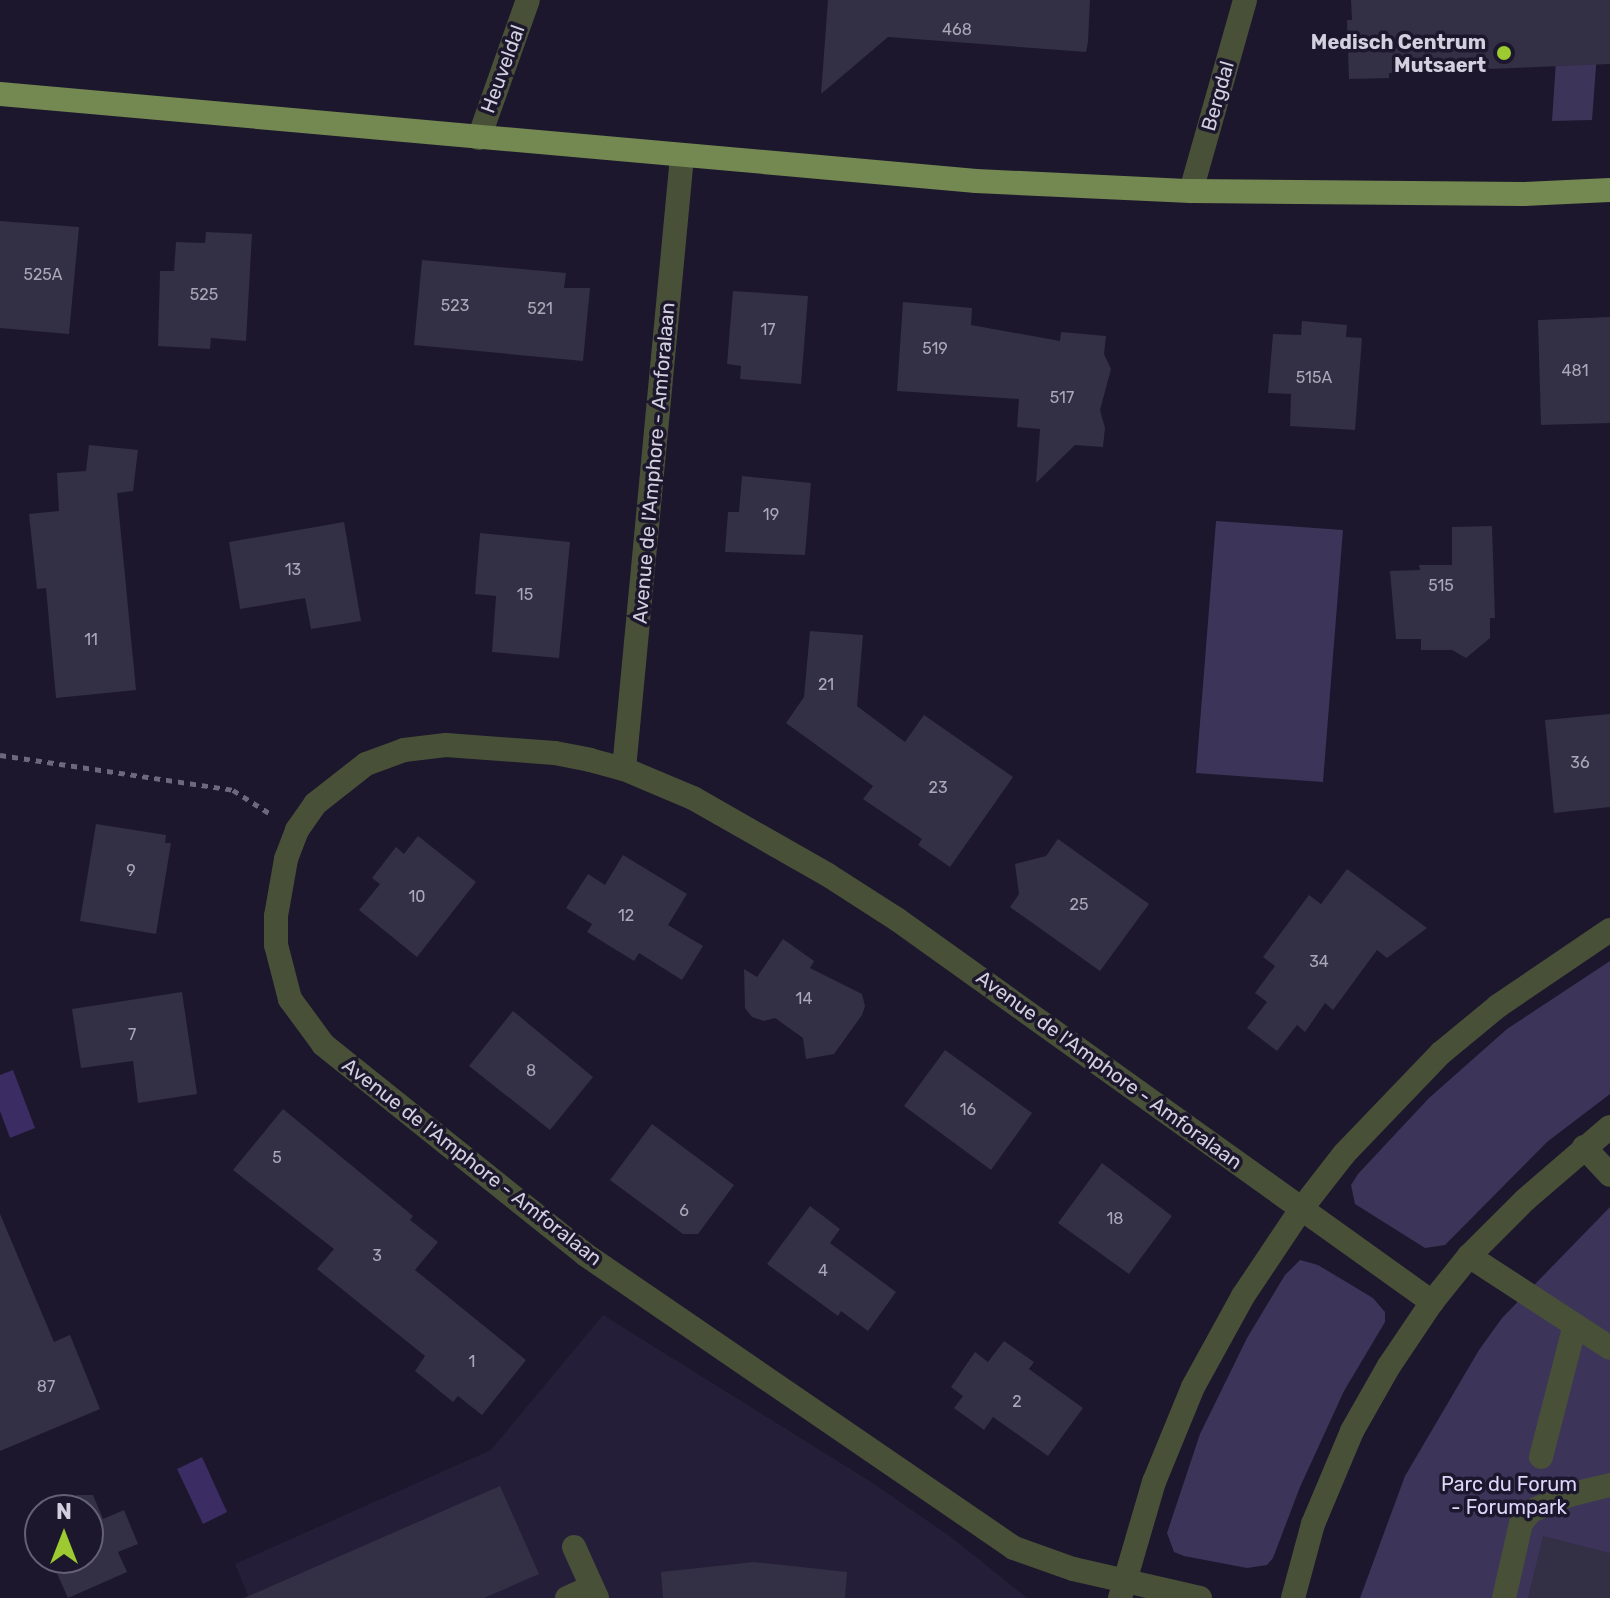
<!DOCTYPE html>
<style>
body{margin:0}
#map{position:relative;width:1610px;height:1598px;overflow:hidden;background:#1c172c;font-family:Rubik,sans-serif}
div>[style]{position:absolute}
.built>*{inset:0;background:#241e39}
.green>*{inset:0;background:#3c3459}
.water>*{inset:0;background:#3b2c63}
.building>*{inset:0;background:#332f45}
.path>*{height:5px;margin-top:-2.5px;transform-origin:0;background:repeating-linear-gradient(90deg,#6d697c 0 6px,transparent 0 12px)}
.minor>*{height:24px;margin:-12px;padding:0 12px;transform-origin:12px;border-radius:12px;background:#485138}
.major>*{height:24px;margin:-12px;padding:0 12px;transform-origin:12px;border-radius:12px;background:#748852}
.dots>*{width:22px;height:22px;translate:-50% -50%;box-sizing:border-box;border:4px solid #1c172c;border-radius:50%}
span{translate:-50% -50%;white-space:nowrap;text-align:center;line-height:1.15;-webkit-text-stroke:7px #1c172c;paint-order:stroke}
.number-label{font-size:16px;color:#aaa8b8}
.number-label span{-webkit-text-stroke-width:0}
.poi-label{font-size:20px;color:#d2d0df;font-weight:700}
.right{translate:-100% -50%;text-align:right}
.street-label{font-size:20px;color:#d2d0df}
.park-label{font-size:20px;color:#dcd6fa}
.north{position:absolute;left:24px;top:1494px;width:80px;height:80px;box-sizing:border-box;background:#1c172c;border:2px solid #656174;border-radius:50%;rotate:0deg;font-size:22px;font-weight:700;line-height:32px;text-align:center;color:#d2d0df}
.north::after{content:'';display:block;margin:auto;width:28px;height:36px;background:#9dca30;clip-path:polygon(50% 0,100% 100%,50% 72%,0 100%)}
</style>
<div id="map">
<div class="built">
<i style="clip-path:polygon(603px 1315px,871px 1482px,951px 1537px,1027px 1598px,249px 1598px,235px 1564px,491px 1450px)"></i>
</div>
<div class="green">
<i style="clip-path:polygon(1560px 0,1601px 0,1592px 120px,1552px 121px)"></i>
<i style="clip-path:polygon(1216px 521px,1343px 530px,1323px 782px,1196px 773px)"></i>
<i style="clip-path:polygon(1610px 961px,1610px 1094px,1547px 1142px,1445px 1245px,1425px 1248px,1355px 1204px,1351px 1185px,1358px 1174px,1429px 1098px,1507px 1029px)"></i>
<i style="clip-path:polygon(1610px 1207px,1610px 1598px,1360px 1598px,1405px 1476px,1479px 1350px,1502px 1318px)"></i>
<i style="clip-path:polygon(1300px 1260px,1318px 1265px,1373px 1298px,1385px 1312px,1385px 1322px,1344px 1391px,1300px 1487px,1273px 1558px,1267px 1565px,1247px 1568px,1184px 1556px,1174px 1552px,1167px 1533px,1200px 1434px,1247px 1338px,1285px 1275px)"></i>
</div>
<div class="water">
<i style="clip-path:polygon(13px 1070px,35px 1128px,10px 1138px,0 1111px,0 1075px)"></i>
<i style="clip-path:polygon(202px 1457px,227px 1512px,203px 1524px,177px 1469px)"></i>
</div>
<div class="building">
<i style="clip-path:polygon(828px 0,1090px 0,1088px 42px,1086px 52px,888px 37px,821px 94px)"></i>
<i style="clip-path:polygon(1351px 0,1610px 0,1610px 64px,1389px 73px,1389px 78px,1349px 79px,1347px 20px,1352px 20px)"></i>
<i style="clip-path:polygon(0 221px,79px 227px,69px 334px,0 328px)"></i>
<i style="clip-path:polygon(206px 232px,252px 234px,246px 341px,211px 338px,210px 349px,158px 346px,160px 271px,174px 271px,176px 242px,205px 243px)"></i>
<i style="clip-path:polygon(422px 260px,566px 273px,564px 288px,590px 288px,583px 361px,414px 345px)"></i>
<i style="clip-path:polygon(733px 291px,808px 296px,801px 384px,740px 379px,741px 366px,727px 364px)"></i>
<i style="clip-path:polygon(903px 302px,972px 308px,971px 325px,1060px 341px,1061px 332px,1106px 336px,1104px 354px,1111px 369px,1100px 410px,1105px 428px,1103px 447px,1075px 445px,1036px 483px,1040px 429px,1017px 427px,1019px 399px,897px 391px)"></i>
<i style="clip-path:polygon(1610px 317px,1610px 423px,1541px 425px,1538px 320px)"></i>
<i style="clip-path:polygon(1302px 321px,1347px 325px,1346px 337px,1362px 338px,1355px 430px,1290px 426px,1291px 394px,1268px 393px,1273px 334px,1301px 335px)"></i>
<i style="clip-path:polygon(89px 445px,138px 450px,133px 491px,117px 493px,136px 690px,56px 698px,46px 588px,37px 589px,29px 514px,59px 511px,57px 473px,86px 471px)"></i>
<i style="clip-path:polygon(742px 476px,811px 483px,805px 555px,725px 552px,728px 512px,739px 512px)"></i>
<i style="clip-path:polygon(344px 522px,361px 621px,311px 629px,305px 598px,240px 609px,229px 542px)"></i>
<i style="clip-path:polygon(1492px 526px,1495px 618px,1490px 618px,1490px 638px,1466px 658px,1452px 650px,1421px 650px,1421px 639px,1396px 639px,1390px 571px,1420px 570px,1419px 565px,1452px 565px,1452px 527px)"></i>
<i style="clip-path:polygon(480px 533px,570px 542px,559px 658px,492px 652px,496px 596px,475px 594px)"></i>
<i style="clip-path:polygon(810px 631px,863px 635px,857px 706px,905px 742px,924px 715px,1013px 777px,950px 867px,918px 845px,922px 839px,863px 799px,873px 786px,786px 723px,804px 697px)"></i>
<i style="clip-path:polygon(1610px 714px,1610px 807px,1554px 813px,1545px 720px)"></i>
<i style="clip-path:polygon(96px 824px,166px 835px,165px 843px,171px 843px,156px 934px,80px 921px)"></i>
<i style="clip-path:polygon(418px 836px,476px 882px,417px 957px,359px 910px,380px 884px,372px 878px,396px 847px,404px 854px)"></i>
<i style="clip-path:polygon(1058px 839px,1149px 904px,1100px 971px,1010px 907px,1019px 894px,1015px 864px,1046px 856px)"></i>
<i style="clip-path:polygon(623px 855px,687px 894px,668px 925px,703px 946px,682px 980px,639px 953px,634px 961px,587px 932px,592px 924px,566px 908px,588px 874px,605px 885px)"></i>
<i style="clip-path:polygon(1347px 869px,1427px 928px,1387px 958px,1377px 950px,1333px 1010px,1325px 1003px,1305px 1032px,1297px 1025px,1277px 1051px,1247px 1028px,1267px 1002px,1255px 993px,1275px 966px,1263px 957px,1309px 895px,1321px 904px)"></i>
<i style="clip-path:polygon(783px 939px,814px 961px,810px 968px,862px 994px,865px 1006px,862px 1015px,834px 1054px,806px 1059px,803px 1038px,775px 1018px,764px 1021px,752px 1017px,745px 1008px,744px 969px,757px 977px)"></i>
<i style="clip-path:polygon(182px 992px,197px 1094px,138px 1103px,133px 1061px,81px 1068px,72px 1009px)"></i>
<i style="clip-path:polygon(513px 1011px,593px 1077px,550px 1130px,469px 1066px)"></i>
<i style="clip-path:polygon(945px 1050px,1032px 1113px,991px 1170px,904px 1106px)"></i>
<i style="clip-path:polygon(283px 1109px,413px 1216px,410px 1220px,438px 1242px,415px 1270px,526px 1360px,482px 1415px,458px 1396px,453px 1402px,415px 1371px,425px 1356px,317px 1269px,334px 1249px,233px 1170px)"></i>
<i style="clip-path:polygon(652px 1124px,734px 1185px,698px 1234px,683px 1234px,610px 1180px)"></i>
<i style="clip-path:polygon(1102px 1163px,1172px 1216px,1129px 1274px,1058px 1223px)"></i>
<i style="clip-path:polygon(810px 1206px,840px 1229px,830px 1243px,896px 1292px,868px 1331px,841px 1311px,838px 1316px,767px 1264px)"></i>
<i style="clip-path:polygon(0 1214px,54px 1342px,70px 1335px,100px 1409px,0 1451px)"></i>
<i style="clip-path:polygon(1004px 1341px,1034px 1362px,1029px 1369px,1083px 1408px,1048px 1456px,993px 1417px,984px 1430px,954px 1408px,963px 1396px,951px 1387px,975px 1352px,988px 1362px)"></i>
<i style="clip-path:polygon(500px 1486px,539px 1574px,484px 1598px,244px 1598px)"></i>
<i style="clip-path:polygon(77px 1495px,93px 1495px,103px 1519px,124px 1510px,138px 1544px,118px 1552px,127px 1572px,68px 1598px,50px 1558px,88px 1558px,88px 1510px,44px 1510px)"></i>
<i style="clip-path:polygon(40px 1512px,40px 1537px,30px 1516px)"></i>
<i style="clip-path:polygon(1543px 1536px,1610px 1553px,1610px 1598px,1528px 1598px)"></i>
<i style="clip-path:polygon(754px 1562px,847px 1572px,845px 1598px,663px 1598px,661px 1572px)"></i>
</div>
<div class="path">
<i style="left:0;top:755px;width:236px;rotate:8.5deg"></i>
<i style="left:233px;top:790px;width:43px;rotate:32.6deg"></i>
</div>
<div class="minor">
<i style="left:479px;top:138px;width:146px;rotate:-70.5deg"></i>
<i style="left:1191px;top:191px;width:198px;rotate:-74.2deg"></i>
<i style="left:624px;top:769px;width:615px;rotate:-84.59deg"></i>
<i style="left:1584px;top:1147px;width:38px;rotate:47deg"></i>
<i style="left:1469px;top:1256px;width:168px;rotate:33.1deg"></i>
<i style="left:1541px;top:1457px;width:136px;rotate:-75.6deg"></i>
<i style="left:574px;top:1547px;width:56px;rotate:65.7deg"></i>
<i style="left:567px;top:1598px;width:27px;rotate:-24deg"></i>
<i style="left:1120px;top:1598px;width:121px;rotate:-73.7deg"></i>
<i style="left:1154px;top:1482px;width:103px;rotate:-67.7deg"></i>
<i style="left:1193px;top:1387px;width:104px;rotate:-61.2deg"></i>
<i style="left:1243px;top:1296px;width:106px;rotate:-56.2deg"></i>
<i style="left:1302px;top:1208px;width:68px;rotate:-52.1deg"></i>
<i style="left:1344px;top:1154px;width:140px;rotate:-46.2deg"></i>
<i style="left:1441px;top:1053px;width:74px;rotate:-39.5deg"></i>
<i style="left:1498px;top:1006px;width:135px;rotate:-34.2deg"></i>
<i style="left:1200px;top:1598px;width:130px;rotate:-167.1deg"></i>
<i style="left:1073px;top:1569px;width:63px;rotate:-160.4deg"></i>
<i style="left:1014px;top:1548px;width:519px;rotate:-145.61deg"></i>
<i style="left:586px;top:1255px;width:337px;rotate:-141.3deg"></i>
<i style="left:323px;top:1044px;width:56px;rotate:-126.3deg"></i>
<i style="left:290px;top:999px;width:56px;rotate:-104.5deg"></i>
<i style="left:276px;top:945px;width:29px;rotate:-90deg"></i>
<i style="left:276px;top:916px;width:58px;rotate:-80deg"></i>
<i style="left:286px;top:859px;width:31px;rotate:-69deg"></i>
<i style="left:297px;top:830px;width:32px;rotate:-55deg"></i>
<i style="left:315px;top:804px;width:65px;rotate:-38.1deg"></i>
<i style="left:366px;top:764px;width:40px;rotate:-20.2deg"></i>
<i style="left:404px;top:750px;width:42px;rotate:-6.8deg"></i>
<i style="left:446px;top:745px;width:109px;rotate:4.2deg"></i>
<i style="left:555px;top:753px;width:36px;rotate:11deg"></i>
<i style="left:590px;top:760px;width:35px;rotate:15deg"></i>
<i style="left:624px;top:769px;width:75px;rotate:22.8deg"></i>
<i style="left:693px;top:798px;width:155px;rotate:29.7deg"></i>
<i style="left:828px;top:875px;width:83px;rotate:32.7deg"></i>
<i style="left:898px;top:920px;width:657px;rotate:35.58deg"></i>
<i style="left:1293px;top:1598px;width:77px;rotate:-74.9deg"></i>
<i style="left:1313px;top:1524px;width:101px;rotate:-67.2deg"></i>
<i style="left:1352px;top:1431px;width:75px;rotate:-60.4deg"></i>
<i style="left:1389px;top:1366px;width:77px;rotate:-56.1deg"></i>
<i style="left:1432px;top:1302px;width:59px;rotate:-51.2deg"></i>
<i style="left:1469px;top:1256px;width:79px;rotate:-45deg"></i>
<i style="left:1525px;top:1200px;width:112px;rotate:-40.7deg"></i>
<i style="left:1504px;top:1598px;width:77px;rotate:-77.2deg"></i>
<i style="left:1521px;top:1523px;width:16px;rotate:-50deg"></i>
<i style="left:1531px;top:1511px;width:41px;rotate:-22.8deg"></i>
<i style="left:1569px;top:1495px;width:42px;rotate:-13.7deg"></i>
</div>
<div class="major">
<i style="left:0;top:94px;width:980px;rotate:5.09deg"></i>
<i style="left:976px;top:181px;width:215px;rotate:2.7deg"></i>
<i style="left:1191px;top:191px;width:333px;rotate:0.5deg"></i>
<i style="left:1524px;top:194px;width:86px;rotate:-2.7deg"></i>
</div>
<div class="dots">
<i style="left:1504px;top:53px;background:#9dca30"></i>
</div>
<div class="number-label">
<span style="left:957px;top:30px">468</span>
<span style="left:43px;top:275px">525A</span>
<span style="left:204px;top:295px">525</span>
<span style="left:455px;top:306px">523</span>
<span style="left:540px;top:309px">521</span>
<span style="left:768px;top:330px">17</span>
<span style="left:935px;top:349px">519</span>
<span style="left:1575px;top:371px">481</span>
<span style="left:1314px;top:378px">515A</span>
<span style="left:1062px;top:398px">517</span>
<span style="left:771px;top:515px">19</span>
<span style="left:293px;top:570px">13</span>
<span style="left:1441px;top:586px">515</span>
<span style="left:525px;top:595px">15</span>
<span style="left:91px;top:640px">11</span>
<span style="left:826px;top:685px">21</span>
<span style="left:1580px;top:763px">36</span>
<span style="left:938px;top:788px">23</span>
<span style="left:131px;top:871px">9</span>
<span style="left:417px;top:897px">10</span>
<span style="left:1079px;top:905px">25</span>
<span style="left:626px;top:916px">12</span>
<span style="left:1319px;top:962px">34</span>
<span style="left:804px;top:999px">14</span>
<span style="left:132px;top:1035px">7</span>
<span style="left:531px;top:1071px">8</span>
<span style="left:968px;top:1110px">16</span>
<span style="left:277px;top:1158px">5</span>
<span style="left:684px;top:1211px">6</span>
<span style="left:1115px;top:1219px">18</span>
<span style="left:377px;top:1256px">3</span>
<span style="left:823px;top:1271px">4</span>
<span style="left:472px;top:1362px">1</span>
<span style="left:46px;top:1387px">87</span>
<span style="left:1017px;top:1402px">2</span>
</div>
<div class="poi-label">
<span class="right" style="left:1486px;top:54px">Medisch Centrum<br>Mutsaert</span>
</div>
<div class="street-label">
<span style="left:503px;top:69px;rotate:-70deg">Heuveldal</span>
<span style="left:1218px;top:96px;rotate:-74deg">Bergdal</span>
<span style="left:654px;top:463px;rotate:-85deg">Avenue de l'Amphore - Amforalaan</span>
<span style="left:1109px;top:1070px;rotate:36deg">Avenue de l'Amphore - Amforalaan</span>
<span style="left:472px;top:1162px;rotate:38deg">Avenue de l'Amphore - Amforalaan</span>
</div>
<div class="park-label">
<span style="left:1509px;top:1496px">Parc du Forum<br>- Forumpark</span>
</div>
<div class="north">N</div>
</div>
